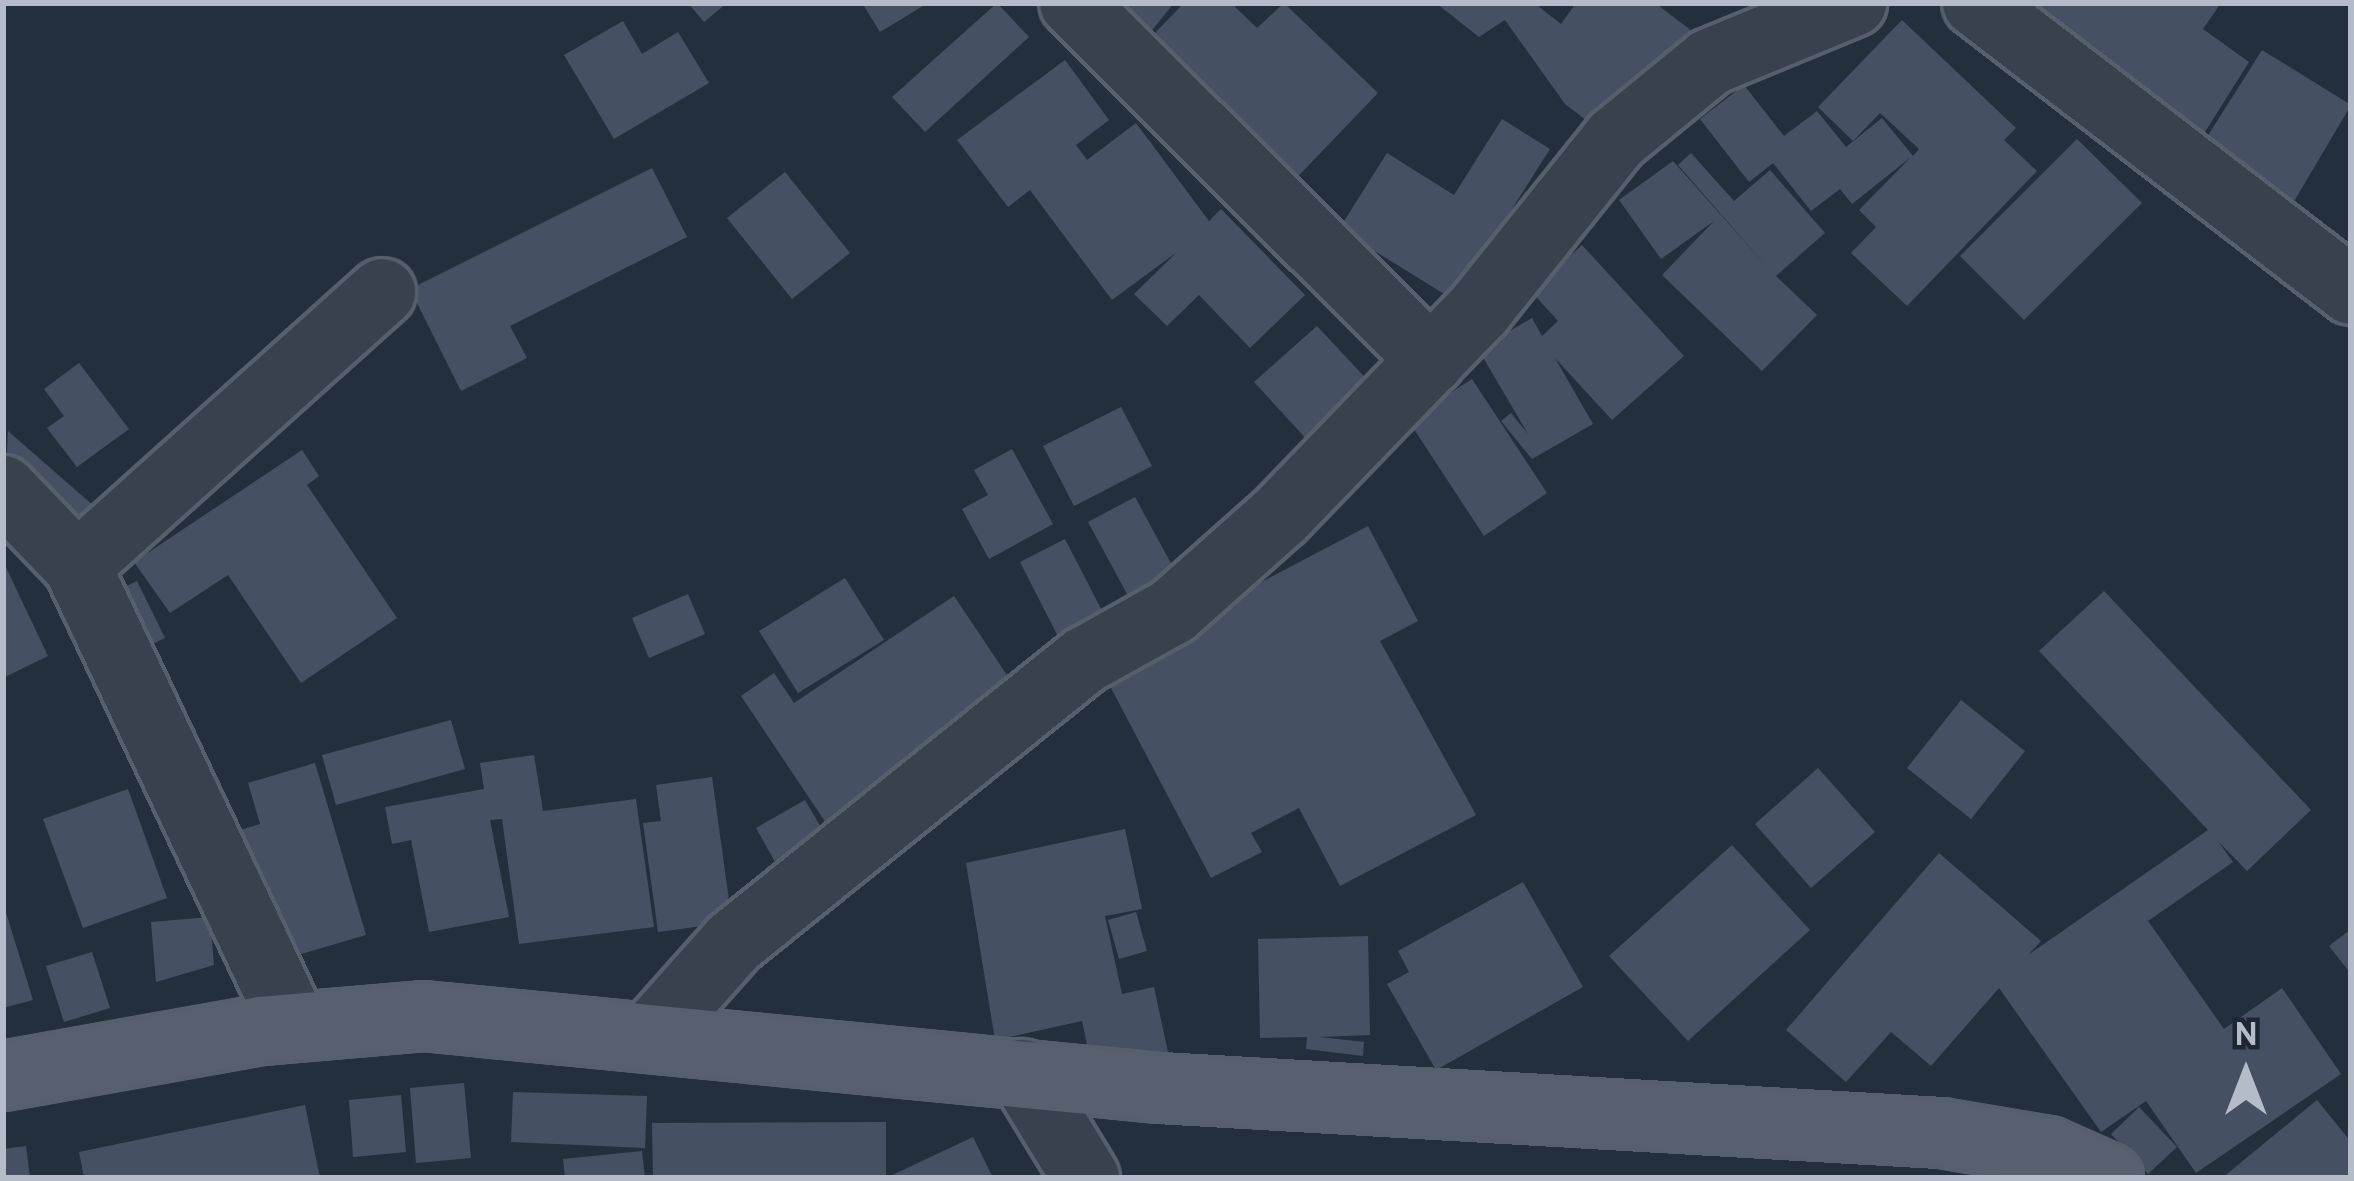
<!DOCTYPE html>
<style>
body{margin:0}
#map{position:relative;width:2354px;height:1181px;overflow:hidden;background:#242f3e;font-family:Overpass,sans-serif}
div>[style]{position:absolute}
.building>*{inset:0;background:#455162}
.roads{filter:drop-shadow(3px 0 #565f6c) drop-shadow(-3px 0 #565f6c) drop-shadow(0 3px #565f6c) drop-shadow(0 -3px #565f6c)}
.minor>*{height:66px;margin:-33px;padding:0 33px;transform-origin:33px;border-radius:33px;background:#38414e}
.major>*{height:66px;margin:-33px;padding:0 33px;transform-origin:33px;border-radius:33px;background:#56606e}
span{translate:-50% -50%;white-space:nowrap;text-align:center;line-height:1.15;-webkit-text-stroke:10px #1d2633;paint-order:stroke}
.frame{position:absolute;inset:0;border:6px solid #b4bcc9;pointer-events:none}
.north{position:absolute;left:2186px;top:1013px;width:120px;height:120px;-webkit-text-stroke:9px #1d2633;paint-order:stroke;rotate:0deg;font-size:33px;font-weight:700;line-height:48px;text-align:center;color:#b4bcc9}
.north::after{content:'';display:block;margin:auto;width:42px;height:54px;background:#b4bcc9;clip-path:polygon(50% 0,100% 100%,50% 72%,0 100%)}
</style>
<div id="map">
<div class="building">
<i style="clip-path:polygon(688px 3px,727px 3px,704px 22px)"></i>
<i style="clip-path:polygon(862px 3px,928px 3px,880px 32px)"></i>
<i style="clip-path:polygon(997px 3px,1029px 37px,925px 132px,892px 97px)"></i>
<i style="clip-path:polygon(1090px 3px,1174px 3px,1141px 44px)"></i>
<i style="clip-path:polygon(1184px 3px,1231px 3px,1257px 28px,1284px 3px,1378px 93px,1283px 192px,1125px 64px)"></i>
<i style="clip-path:polygon(1436px 3px,1534px 3px,1561px 24px,1576px 3px,1655px 3px,1696px 34px,1599px 130px,1565px 104px,1505px 20px,1479px 37px)"></i>
<i style="clip-path:polygon(2007px 3px,2221px 3px,2203px 29px,2249px 62px,2188px 159px)"></i>
<i style="clip-path:polygon(1902px 20px,2016px 128px,2004px 140px,2037px 171px,1907px 306px,1851px 253px,1876px 227px,1859px 210px,1911px 157px,1852px 204px,1840px 189px,1811px 211px,1773px 163px,1749px 182px,1700px 119px,1744px 85px,1784px 136px,1817px 111px,1846px 147px,1882px 118px,1913px 156px,1919px 149px,1880px 113px,1853px 141px,1818px 107px)"></i>
<i style="clip-path:polygon(623px 21px,642px 54px,678px 32px,709px 83px,614px 139px,564px 55px)"></i>
<i style="clip-path:polygon(2262px 50px,2351px 105px,2283px 220px,2176px 186px)"></i>
<i style="clip-path:polygon(1065px 60px,1109px 120px,1076px 145px,1087px 160px,1136px 123px,1209px 221px,1221px 209px,1305px 295px,1250px 348px,1199px 295px,1167px 326px,1134px 294px,1177px 252px,1112px 300px,1030px 190px,1008px 207px,957px 140px)"></i>
<i style="clip-path:polygon(1502px 119px,1550px 149px,1454px 300px,1339px 229px,1387px 153px,1454px 195px)"></i>
<i style="clip-path:polygon(2077px 139px,2142px 203px,2024px 320px,1960px 256px)"></i>
<i style="clip-path:polygon(1691px 153px,1734px 201px,1770px 170px,1825px 233px,1776px 276px,1817px 315px,1762px 371px,1662px 275px,1714px 221px,1661px 259px,1619px 200px,1673px 161px,1768px 268px,1678px 165px)"></i>
<i style="clip-path:polygon(652px 168px,687px 237px,510px 326px,527px 358px,461px 391px,410px 289px)"></i>
<i style="clip-path:polygon(785px 172px,850px 253px,792px 299px,727px 218px)"></i>
<i style="clip-path:polygon(1582px 245px,1684px 356px,1612px 420px,1555px 358px,1593px 424px,1532px 459px,1501px 421px,1511px 413px,1528px 434px,1478px 349px,1532px 318px,1542px 336px,1558px 321px,1531px 291px)"></i>
<i style="clip-path:polygon(1317px 326px,1373px 386px,1310px 443px,1254px 382px)"></i>
<i style="clip-path:polygon(79px 363px,129px 429px,77px 467px,47px 428px,64px 416px,44px 389px)"></i>
<i style="clip-path:polygon(1472px 379px,1547px 493px,1484px 536px,1408px 420px)"></i>
<i style="clip-path:polygon(1121px 407px,1152px 466px,1074px 506px,1043px 446px)"></i>
<i style="clip-path:polygon(8px 431px,103px 514px,64px 591px,3px 538px)"></i>
<i style="clip-path:polygon(1012px 449px,1053px 524px,989px 559px,962px 509px,988px 495px,974px 470px)"></i>
<i style="clip-path:polygon(302px 450px,319px 476px,307px 485px,397px 618px,301px 683px,228px 575px,170px 613px,134px 562px)"></i>
<i style="clip-path:polygon(1135px 497px,1180px 580px,1133px 605px,1088px 522px)"></i>
<i style="clip-path:polygon(1368px 526px,1418px 621px,1380px 641px,1476px 815px,1340px 886px,1299px 808px,1251px 833px,1262px 852px,1211px 878px,1100px 667px)"></i>
<i style="clip-path:polygon(1065px 539px,1113px 632px,1068px 656px,1020px 562px)"></i>
<i style="clip-path:polygon(3px 561px,48px 656px,3px 678px)"></i>
<i style="clip-path:polygon(845px 578px,884px 640px,798px 693px,759px 631px)"></i>
<i style="clip-path:polygon(137px 581px,165px 638px,123px 658px,94px 602px)"></i>
<i style="clip-path:polygon(2104px 591px,2311px 810px,2247px 871px,2218px 841px,2233px 862px,2148px 921px,2224px 1029px,2282px 988px,2341px 1074px,2196px 1173px,2146px 1101px,2101px 1132px,1999px 988px,1931px 1066px,1891px 1032px,1846px 1082px,1786px 1030px,1939px 853px,2041px 941px,2028px 955px,2208px 830px,2039px 651px)"></i>
<i style="clip-path:polygon(688px 594px,705px 634px,649px 658px,632px 618px)"></i>
<i style="clip-path:polygon(954px 596px,1021px 696px,828px 826px,741px 696px,774px 673px,794px 703px)"></i>
<i style="clip-path:polygon(1961px 700px,2025px 751px,1971px 819px,1907px 768px)"></i>
<i style="clip-path:polygon(451px 720px,465px 769px,336px 805px,322px 755px)"></i>
<i style="clip-path:polygon(534px 755px,543px 811px,636px 799px,654px 927px,519px 944px,502px 819px,490px 820px,509px 917px,429px 932px,411px 840px,392px 844px,385px 807px,484px 789px,480px 763px)"></i>
<i style="clip-path:polygon(315px 763px,366px 935px,264px 965px,224px 835px,260px 824px,248px 783px)"></i>
<i style="clip-path:polygon(1818px 768px,1875px 832px,1811px 888px,1755px 824px)"></i>
<i style="clip-path:polygon(712px 777px,732px 922px,658px 932px,643px 823px,661px 821px,656px 785px)"></i>
<i style="clip-path:polygon(128px 789px,167px 898px,83px 928px,43px 819px)"></i>
<i style="clip-path:polygon(805px 800px,829px 841px,779px 869px,756px 828px)"></i>
<i style="clip-path:polygon(1125px 829px,1142px 909px,1105px 916px,1122px 994px,1154px 987px,1169px 1057px,1093px 1073px,1082px 1021px,995px 1040px,966px 863px)"></i>
<i style="clip-path:polygon(1732px 845px,1810px 930px,1688px 1041px,1609px 956px)"></i>
<i style="clip-path:polygon(1523px 882px,1583px 987px,1436px 1070px,1387px 984px,1409px 972px,1398px 951px)"></i>
<i style="clip-path:polygon(3px 903px,33px 1000px,3px 1008px)"></i>
<i style="clip-path:polygon(1136px 912px,1147px 951px,1119px 959px,1108px 920px)"></i>
<i style="clip-path:polygon(210px 917px,214px 965px,156px 982px,151px 922px)"></i>
<i style="clip-path:polygon(2351px 929px,2351px 974px,2329px 946px)"></i>
<i style="clip-path:polygon(1368px 936px,1370px 1035px,1319px 1037px,1364px 1042px,1363px 1056px,1306px 1049px,1307px 1037px,1260px 1038px,1258px 939px)"></i>
<i style="clip-path:polygon(92px 952px,110px 1008px,64px 1022px,46px 966px)"></i>
<i style="clip-path:polygon(464px 1083px,471px 1158px,416px 1163px,410px 1088px)"></i>
<i style="clip-path:polygon(513px 1092px,647px 1096px,645px 1148px,511px 1142px)"></i>
<i style="clip-path:polygon(401px 1095px,406px 1152px,353px 1157px,349px 1100px)"></i>
<i style="clip-path:polygon(2317px 1100px,2351px 1142px,2351px 1178px,2222px 1178px)"></i>
<i style="clip-path:polygon(305px 1105px,320px 1178px,84px 1178px,79px 1152px)"></i>
<i style="clip-path:polygon(2139px 1107px,2177px 1147px,2148px 1174px,2111px 1134px)"></i>
<i style="clip-path:polygon(886px 1122px,886px 1178px,973px 1137px,993px 1178px,653px 1178px,652px 1123px)"></i>
<i style="clip-path:polygon(26px 1146px,30px 1178px,3px 1178px,3px 1149px)"></i>
<i style="clip-path:polygon(642px 1151px,645px 1178px,565px 1178px,563px 1159px)"></i>
</div>
<div class="roads">
<div class="minor">
<i style="left:1073px;top:3px;width:506px;rotate:44.92deg"></i>
<i style="left:1976px;top:3px;width:473px;rotate:37.5deg"></i>
<i style="left:3px;top:489px;width:107px;rotate:46.1deg"></i>
<i style="left:77px;top:566px;width:509px;rotate:64.74deg"></i>
<i style="left:77px;top:566px;width:410px;rotate:-41.9deg"></i>
<i style="left:652px;top:1034px;width:123px;rotate:-48.3deg"></i>
<i style="left:734px;top:942px;width:450px;rotate:-38.8deg"></i>
<i style="left:1085px;top:660px;width:101px;rotate:-29.1deg"></i>
<i style="left:1173px;top:611px;width:144px;rotate:-41.6deg"></i>
<i style="left:1281px;top:515px;width:285px;rotate:-46deg"></i>
<i style="left:1479px;top:310px;width:219px;rotate:-51.3deg"></i>
<i style="left:1616px;top:139px;width:122px;rotate:-39.3deg"></i>
<i style="left:1710px;top:62px;width:155px;rotate:-22.4deg"></i>
<i style="left:1022px;top:1073px;width:123px;rotate:58.6deg"></i>
</div>
<div class="major">
<i style="left:3px;top:1076px;width:262px;rotate:-10.1deg"></i>
<i style="left:261px;top:1030px;width:163px;rotate:-4.9deg"></i>
<i style="left:423px;top:1016px;width:741px;rotate:5.58deg"></i>
<i style="left:1160px;top:1088px;width:782px;rotate:3.3deg"></i>
<i style="left:1941px;top:1133px;width:109px;rotate:9.5deg"></i>
<i style="left:2048px;top:1151px;width:67px;rotate:23.9deg"></i>
</div>
</div>
<div class="frame"></div>
<div class="north">N</div>
</div>
